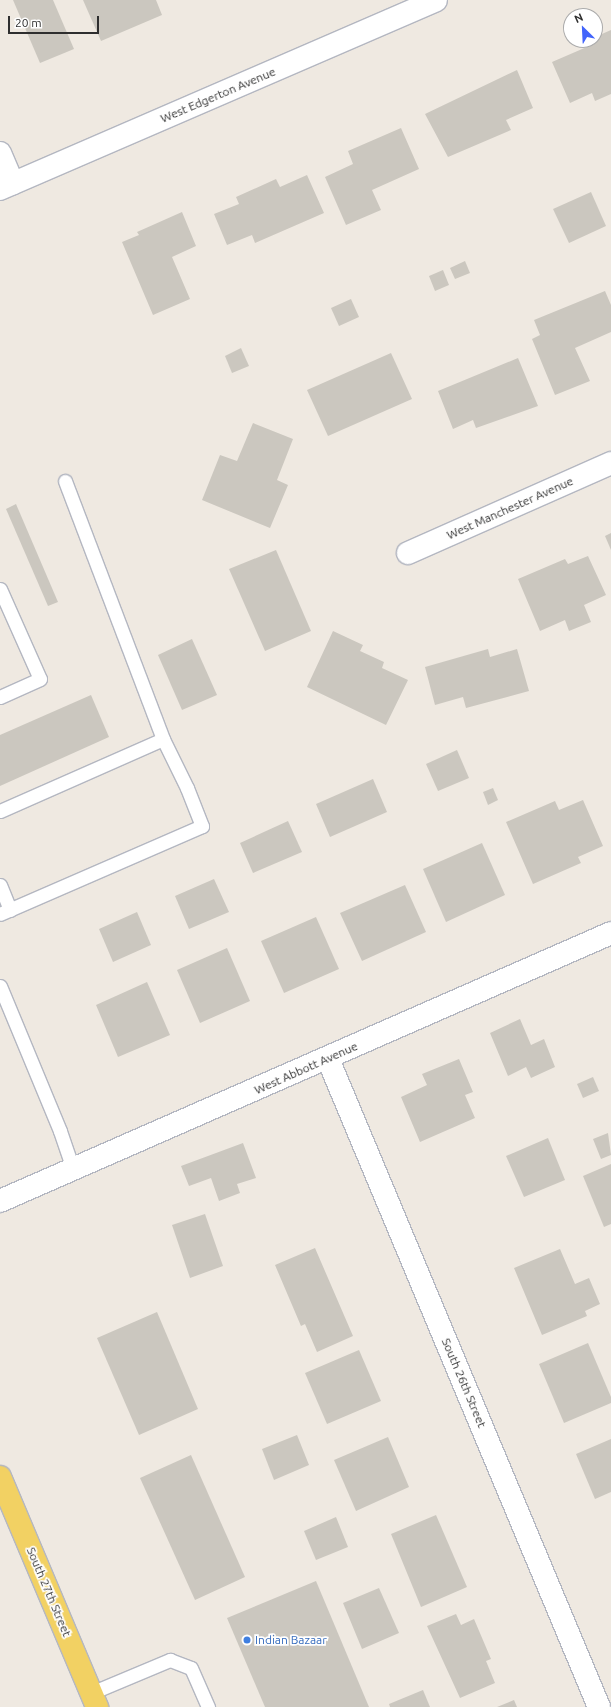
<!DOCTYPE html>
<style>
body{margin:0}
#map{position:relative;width:611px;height:1707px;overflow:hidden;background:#efe9e1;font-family:Ubuntu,sans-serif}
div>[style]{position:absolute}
.building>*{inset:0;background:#cbc7bf}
.roads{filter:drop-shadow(1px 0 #b4b7c1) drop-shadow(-1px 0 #b4b7c1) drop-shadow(0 1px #b4b7c1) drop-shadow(0 -1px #b4b7c1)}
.lane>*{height:13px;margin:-6.5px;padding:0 6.5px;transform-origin:6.5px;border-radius:6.5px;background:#fff}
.street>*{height:22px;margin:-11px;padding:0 11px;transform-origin:11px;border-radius:11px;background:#fff}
.secondary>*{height:22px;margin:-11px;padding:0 11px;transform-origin:11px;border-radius:11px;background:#fff}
.primary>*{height:22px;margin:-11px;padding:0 11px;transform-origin:11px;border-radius:11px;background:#f2d163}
.dots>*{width:11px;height:11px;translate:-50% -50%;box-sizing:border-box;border:2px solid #fff;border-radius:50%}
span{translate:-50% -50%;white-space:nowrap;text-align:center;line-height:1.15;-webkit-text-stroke:3.5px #fff;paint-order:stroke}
.street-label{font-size:12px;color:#2e2e2e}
.shop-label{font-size:12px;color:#366cbe}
.left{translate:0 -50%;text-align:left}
.north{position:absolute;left:563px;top:8px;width:40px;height:40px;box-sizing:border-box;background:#fff;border:1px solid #ababab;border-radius:50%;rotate:336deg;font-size:11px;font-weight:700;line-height:16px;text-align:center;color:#2e2e2e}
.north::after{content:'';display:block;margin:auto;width:14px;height:18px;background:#4264fb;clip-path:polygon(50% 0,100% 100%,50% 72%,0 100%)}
.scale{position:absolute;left:8px;top:16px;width:91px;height:18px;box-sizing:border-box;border:2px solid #2e2e2e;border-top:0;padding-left:5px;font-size:12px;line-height:14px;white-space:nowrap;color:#2e2e2e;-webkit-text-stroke:3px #fff;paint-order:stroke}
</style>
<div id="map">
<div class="building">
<i style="clip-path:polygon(13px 0,53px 0,74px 49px,40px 63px)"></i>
<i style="clip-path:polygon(83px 0,156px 0,162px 15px,101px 41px)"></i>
<i style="clip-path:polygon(611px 30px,611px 94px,595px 101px,592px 93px,570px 103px,552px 62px,596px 43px,595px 37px)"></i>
<i style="clip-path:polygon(517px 70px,533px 108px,506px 120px,511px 130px,448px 157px,425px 114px)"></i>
<i style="clip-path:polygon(401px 128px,419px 169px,372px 190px,381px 210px,346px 225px,325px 177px,353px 164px,348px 151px)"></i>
<i style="clip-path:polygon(307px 175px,324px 213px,255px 243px,252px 235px,227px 245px,214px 214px,239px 204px,236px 197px,276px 179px,280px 187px)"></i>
<i style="clip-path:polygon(591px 192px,606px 226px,569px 243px,553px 209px)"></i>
<i style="clip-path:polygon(182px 212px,196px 246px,172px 257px,190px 299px,153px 315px,122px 242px,139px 235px,137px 232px)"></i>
<i style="clip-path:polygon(465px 261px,470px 273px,455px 279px,450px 268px)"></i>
<i style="clip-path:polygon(443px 270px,449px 285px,435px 291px,429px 276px)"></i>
<i style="clip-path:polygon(605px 291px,611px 305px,611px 332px,575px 348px,590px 381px,555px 395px,532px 339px,540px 335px,534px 320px)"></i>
<i style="clip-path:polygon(351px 299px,359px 317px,339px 326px,331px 308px)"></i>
<i style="clip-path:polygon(241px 348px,249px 366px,232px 373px,225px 356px)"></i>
<i style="clip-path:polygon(391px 353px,412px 399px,328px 436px,307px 390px)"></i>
<i style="clip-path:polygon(518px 358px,538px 406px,476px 428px,473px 420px,453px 429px,438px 391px)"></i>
<i style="clip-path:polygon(253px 423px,293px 439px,277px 480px,288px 485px,270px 528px,202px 500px,220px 455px,237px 461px)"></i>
<i style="clip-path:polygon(16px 504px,58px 602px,48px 606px,6px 509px)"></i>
<i style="clip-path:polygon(611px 533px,611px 550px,605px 536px)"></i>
<i style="clip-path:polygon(276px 550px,311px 631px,265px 651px,229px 569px)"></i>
<i style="clip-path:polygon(588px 556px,606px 595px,584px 605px,591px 622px,569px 631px,565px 620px,540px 631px,518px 579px,565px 559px,568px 564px)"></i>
<i style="clip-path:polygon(333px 631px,363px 645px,360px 651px,384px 662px,382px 668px,408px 680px,386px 725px,307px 687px)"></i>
<i style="clip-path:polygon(192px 639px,217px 695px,182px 710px,158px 655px)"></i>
<i style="clip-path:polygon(488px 649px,490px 657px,517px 649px,529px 691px,466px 708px,463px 697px,435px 705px,425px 667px)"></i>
<i style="clip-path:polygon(91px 695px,109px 737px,0 786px,0 735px)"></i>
<i style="clip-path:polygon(457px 750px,469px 778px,438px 791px,426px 764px)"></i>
<i style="clip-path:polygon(373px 779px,387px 812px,330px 837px,316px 804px)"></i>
<i style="clip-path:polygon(493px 788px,498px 800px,488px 805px,483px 792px)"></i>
<i style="clip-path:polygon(583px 800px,603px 846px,578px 857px,581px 863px,533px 884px,506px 822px,555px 801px,559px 810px)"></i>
<i style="clip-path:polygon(288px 821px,302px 852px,253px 873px,240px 843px)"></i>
<i style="clip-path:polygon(482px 843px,505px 895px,446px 922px,423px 869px)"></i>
<i style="clip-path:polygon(214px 879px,229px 912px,189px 929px,175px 896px)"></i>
<i style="clip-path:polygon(405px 885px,426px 932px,362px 961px,340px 913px)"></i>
<i style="clip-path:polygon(137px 912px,151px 945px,113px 962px,99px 929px)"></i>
<i style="clip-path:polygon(316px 917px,339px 969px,284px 993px,261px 941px)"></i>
<i style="clip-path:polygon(227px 948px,250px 1001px,200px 1023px,177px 970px)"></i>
<i style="clip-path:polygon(147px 982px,170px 1035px,118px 1057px,96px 1005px)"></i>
<i style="clip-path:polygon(520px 1019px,531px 1045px,544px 1039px,555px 1067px,531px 1078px,526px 1067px,508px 1076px,490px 1033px)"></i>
<i style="clip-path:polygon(459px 1059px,473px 1092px,465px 1095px,475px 1118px,420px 1142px,401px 1097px,427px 1085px,422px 1074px)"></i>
<i style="clip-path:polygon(593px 1077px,599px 1091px,583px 1098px,577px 1084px)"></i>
<i style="clip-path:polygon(608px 1133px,611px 1155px,601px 1159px,593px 1139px)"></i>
<i style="clip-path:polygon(548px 1138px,565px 1180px,524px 1197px,506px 1156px)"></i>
<i style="clip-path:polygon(243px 1143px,256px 1178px,237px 1184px,240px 1193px,219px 1201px,211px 1178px,189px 1186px,181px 1166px)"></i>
<i style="clip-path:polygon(611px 1164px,611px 1224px,604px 1227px,583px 1176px)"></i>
<i style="clip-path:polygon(205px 1214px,223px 1266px,190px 1278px,172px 1225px)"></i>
<i style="clip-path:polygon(315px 1248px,353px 1336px,317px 1352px,305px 1324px,301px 1326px,275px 1265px)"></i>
<i style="clip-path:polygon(560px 1249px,575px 1284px,589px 1278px,600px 1304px,585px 1311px,587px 1316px,542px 1335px,514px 1268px)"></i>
<i style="clip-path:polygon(157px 1312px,198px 1409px,139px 1435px,97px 1338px)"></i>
<i style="clip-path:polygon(588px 1343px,611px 1397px,611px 1403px,564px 1423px,539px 1364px)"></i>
<i style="clip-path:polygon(359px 1350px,381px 1401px,327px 1424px,305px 1373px)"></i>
<i style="clip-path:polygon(297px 1435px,309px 1465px,274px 1480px,262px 1449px)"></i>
<i style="clip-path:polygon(388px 1437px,409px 1487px,356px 1511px,334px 1460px)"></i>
<i style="clip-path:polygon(611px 1439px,611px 1492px,595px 1499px,576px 1454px)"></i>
<i style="clip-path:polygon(191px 1455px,245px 1577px,195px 1600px,140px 1478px)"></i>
<i style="clip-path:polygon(436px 1515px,467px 1587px,421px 1607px,391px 1534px)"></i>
<i style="clip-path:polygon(336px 1517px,348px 1547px,316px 1560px,304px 1531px)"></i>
<i style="clip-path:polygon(316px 1581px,369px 1707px,265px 1707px,227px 1618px)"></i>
<i style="clip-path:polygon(379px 1588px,399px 1633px,362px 1649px,343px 1603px)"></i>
<i style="clip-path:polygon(456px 1614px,461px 1625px,474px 1619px,491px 1659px,486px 1661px,495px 1683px,460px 1698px,427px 1626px)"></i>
<i style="clip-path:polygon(423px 1690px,430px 1707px,390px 1707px,389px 1704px)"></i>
<i style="clip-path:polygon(514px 1700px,517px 1707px,497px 1707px)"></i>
</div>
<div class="roads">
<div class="lane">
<i style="left:65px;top:481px;width:276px;rotate:69.2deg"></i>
<i style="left:0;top:589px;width:98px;rotate:66deg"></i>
<i style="left:40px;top:679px;width:44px;rotate:155.8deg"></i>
<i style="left:0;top:811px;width:178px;rotate:-23.8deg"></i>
<i style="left:163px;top:739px;width:55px;rotate:63.9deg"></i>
<i style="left:187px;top:788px;width:41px;rotate:68.5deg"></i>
<i style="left:202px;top:826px;width:220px;rotate:156.5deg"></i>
<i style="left:0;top:885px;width:27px;rotate:68deg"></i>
<i style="left:0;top:986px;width:157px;rotate:67.5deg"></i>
<i style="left:60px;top:1131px;width:40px;rotate:71.1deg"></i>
<i style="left:91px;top:1693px;width:86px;rotate:-22.7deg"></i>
<i style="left:170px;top:1660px;width:22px;rotate:21deg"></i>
<i style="left:191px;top:1668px;width:43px;rotate:66.4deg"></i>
</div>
<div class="street">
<i style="left:0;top:153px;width:33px;rotate:67deg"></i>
<i style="left:408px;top:553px;width:222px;rotate:-23.9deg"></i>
<i style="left:328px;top:1059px;width:702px;rotate:67.3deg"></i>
<i style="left:0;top:1201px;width:667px;rotate:-23.68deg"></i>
</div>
<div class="secondary">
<i style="left:0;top:189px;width:475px;rotate:-23.4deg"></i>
</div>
<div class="primary">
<i style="left:0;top:1477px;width:250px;rotate:67.1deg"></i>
</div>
</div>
<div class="dots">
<i style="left:247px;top:1640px;background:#3f7fe0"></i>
</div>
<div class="street-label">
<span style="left:218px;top:95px;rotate:-23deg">West Edgerton Avenue</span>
<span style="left:510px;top:508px;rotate:-24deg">West Manchester Avenue</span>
<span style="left:306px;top:1068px;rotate:-24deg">West Abbott Avenue</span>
<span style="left:464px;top:1383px;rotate:67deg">South 26th Street</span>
<span style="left:49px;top:1592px;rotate:67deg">South 27th Street</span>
</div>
<div class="shop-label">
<span class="left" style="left:255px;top:1640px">Indian Bazaar</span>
</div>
<div class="north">N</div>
<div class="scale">20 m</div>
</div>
